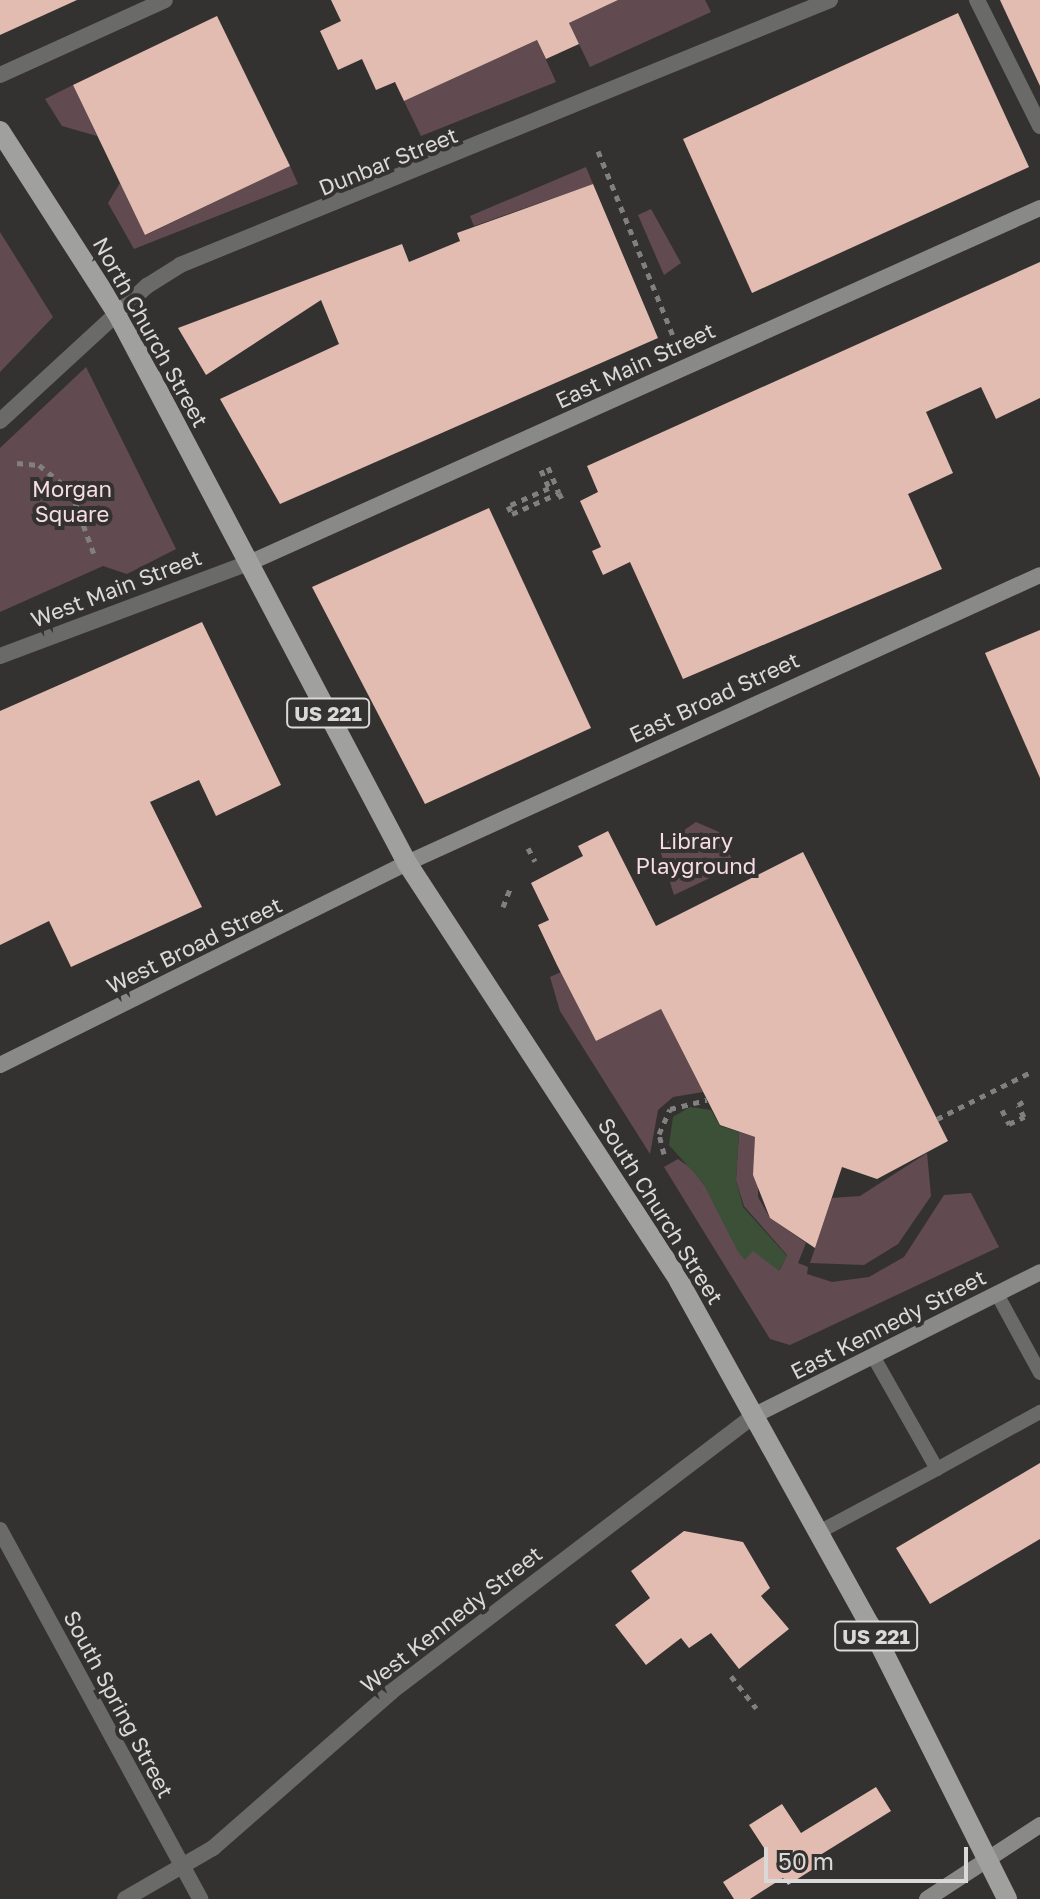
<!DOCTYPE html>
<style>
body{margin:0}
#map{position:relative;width:1040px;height:1899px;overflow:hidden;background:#343231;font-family:"Golos Text",sans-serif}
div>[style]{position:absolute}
.green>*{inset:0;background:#624b50}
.water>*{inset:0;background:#3c5038}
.building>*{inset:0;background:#e2bcb1}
.path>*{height:5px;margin-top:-2.5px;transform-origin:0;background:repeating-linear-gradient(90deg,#81807e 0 6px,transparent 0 12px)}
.lane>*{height:14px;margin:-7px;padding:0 7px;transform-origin:7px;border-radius:7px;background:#6a6a69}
.street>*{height:16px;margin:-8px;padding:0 8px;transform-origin:8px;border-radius:8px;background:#6a6a69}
.secondary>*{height:16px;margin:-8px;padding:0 8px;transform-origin:8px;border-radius:8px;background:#898987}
.primary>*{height:20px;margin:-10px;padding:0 10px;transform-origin:10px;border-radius:10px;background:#a0a09e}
span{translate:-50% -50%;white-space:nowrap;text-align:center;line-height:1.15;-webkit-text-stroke:8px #343231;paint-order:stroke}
.shield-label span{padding:2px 6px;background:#343231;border:2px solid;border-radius:6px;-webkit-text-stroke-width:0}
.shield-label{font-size:20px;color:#dad9d7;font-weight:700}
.street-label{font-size:22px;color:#dad9d7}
.park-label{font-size:22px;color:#f7dce3}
.scale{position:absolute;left:764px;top:1847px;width:204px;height:36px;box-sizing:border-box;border:4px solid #dad9d7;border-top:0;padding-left:10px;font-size:24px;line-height:28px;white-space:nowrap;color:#dad9d7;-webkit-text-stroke:6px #343231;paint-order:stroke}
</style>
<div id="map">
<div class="green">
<i style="clip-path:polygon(618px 0,705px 0,711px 12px,590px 67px,569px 23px)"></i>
<i style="clip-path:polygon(537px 40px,556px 82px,421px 136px,404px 101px)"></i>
<i style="clip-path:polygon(73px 85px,97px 136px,62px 126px,45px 99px)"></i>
<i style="clip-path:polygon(290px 166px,298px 184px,134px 249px,108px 203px,120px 183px,146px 235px)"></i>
<i style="clip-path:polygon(586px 167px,593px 184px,474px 226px,470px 216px)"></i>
<i style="clip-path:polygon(651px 209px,681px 263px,664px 275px,638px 215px)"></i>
<i style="clip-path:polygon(0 232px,53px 317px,0 372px)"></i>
<i style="clip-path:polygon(86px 367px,176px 549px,127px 574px,103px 566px,0 612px,0 448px)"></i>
<i style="clip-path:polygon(696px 822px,719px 832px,735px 866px,674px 895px,659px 847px)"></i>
<i style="clip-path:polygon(561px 972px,596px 1041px,661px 1009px,703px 1092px,673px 1097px,658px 1110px,650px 1154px,560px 1011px,550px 977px)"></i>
<i style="clip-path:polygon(739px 1132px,758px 1138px,758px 1197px,770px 1218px,806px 1243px,798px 1263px,808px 1267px,807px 1274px,832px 1282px,869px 1277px,904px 1257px,944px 1195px,971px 1193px,999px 1247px,790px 1345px,770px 1339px,664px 1167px,678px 1159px,692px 1169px,753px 1250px,780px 1270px,787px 1255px,744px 1206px,736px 1180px)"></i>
<i style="clip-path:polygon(927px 1153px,931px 1196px,898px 1244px,864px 1265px,810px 1263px,832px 1198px,860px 1196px)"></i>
</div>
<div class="water">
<i style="clip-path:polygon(690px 1107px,711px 1110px,720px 1126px,739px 1132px,736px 1180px,743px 1207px,787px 1256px,779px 1271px,753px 1251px,745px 1260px,738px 1252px,703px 1183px,669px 1145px,673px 1117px)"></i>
</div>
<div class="building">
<i style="clip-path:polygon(0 0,77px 0,0 35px)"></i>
<i style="clip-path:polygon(331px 0,618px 0,569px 23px,579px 44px,546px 59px,537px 40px,404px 101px,395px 82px,376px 90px,362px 59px,338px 70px,320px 31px,341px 21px)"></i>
<i style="clip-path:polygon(1000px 0,1040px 0,1040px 86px)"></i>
<i style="clip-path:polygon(958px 13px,1029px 167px,752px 293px,683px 139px)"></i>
<i style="clip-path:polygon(217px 16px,290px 166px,145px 235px,73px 85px)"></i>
<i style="clip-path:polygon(593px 184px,658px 338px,280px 504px,220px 399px,339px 344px,321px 300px,206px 375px,178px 328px,402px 244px,409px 262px,460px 241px,457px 233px)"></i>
<i style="clip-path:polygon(1040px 262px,1040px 398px,996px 419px,981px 387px,926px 412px,953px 473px,908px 494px,942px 569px,683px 679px,630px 562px,603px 575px,592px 551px,601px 547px,580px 501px,598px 492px,587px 466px)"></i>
<i style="clip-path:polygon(489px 508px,591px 728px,425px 804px,312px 587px)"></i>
<i style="clip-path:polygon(202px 622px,281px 785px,216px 816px,199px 780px,150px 802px,202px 907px,71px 967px,49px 921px,0 945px,0 711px)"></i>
<i style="clip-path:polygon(1040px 630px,1040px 778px,985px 653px)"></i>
<i style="clip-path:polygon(608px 831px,656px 926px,803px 852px,937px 1119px,948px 1141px,877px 1179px,842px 1167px,815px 1248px,770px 1218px,753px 1175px,755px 1137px,720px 1125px,661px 1009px,596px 1041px,557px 965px,538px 925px,549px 920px,531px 883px,583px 856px,578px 846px)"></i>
<i style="clip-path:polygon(1040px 1463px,1040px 1539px,930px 1604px,896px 1548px)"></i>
<i style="clip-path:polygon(684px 1531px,743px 1542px,770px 1588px,761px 1596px,789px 1629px,739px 1669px,711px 1633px,689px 1648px,681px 1638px,646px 1665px,615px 1625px,650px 1598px,631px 1571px)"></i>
<i style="clip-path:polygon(876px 1787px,891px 1811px,817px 1857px,821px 1864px,788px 1885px,783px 1878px,750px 1899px,734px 1899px,723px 1882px,768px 1854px,749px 1825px,782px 1804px,801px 1833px)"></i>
</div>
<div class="path">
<i style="left:598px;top:151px;width:202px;rotate:67.9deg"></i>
<i style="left:17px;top:463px;width:22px;rotate:5deg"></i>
<i style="left:39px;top:465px;width:41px;rotate:39.1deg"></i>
<i style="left:71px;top:491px;width:70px;rotate:70deg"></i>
<i style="left:548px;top:467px;width:28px;rotate:67deg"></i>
<i style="left:541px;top:470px;width:20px;rotate:66deg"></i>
<i style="left:549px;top:488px;width:45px;rotate:156.3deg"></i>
<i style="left:508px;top:506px;width:9px;rotate:63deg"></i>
<i style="left:512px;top:514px;width:51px;rotate:-24.1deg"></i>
<i style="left:559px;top:493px;width:9px;rotate:63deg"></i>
<i style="left:528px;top:848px;width:15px;rotate:62deg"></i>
<i style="left:503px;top:907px;width:19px;rotate:-69deg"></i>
<i style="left:1002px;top:1110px;width:16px;rotate:63deg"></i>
<i style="left:1009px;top:1124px;width:17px;rotate:-25deg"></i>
<i style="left:1024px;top:1117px;width:13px;rotate:-117deg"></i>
<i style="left:1018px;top:1105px;width:9px;rotate:-32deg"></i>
<i style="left:937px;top:1119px;width:105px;rotate:-26.6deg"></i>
<i style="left:664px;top:1154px;width:21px;rotate:-104deg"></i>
<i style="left:659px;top:1134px;width:27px;rotate:-66deg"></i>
<i style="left:670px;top:1109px;width:38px;rotate:-14deg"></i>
<i style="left:731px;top:1676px;width:41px;rotate:52deg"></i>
</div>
<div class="lane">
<i style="left:997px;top:1294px;width:90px;rotate:61.4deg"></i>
<i style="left:873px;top:1356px;width:130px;rotate:60.5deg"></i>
<i style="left:937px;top:1469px;width:118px;rotate:-29deg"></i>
<i style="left:819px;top:1532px;width:134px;rotate:-28.1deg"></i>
</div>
<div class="street">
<i style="left:977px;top:0;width:141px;rotate:63.4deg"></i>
<i style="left:0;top:75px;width:181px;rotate:-24.4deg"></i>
<i style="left:0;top:421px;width:200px;rotate:-42.6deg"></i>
<i style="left:147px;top:286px;width:39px;rotate:-32deg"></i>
<i style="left:180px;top:265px;width:702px;rotate:-22.18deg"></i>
<i style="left:0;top:656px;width:266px;rotate:-20.5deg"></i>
<i style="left:0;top:1530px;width:420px;rotate:61.5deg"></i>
<i style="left:125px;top:1899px;width:102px;rotate:-30.1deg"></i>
<i style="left:213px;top:1848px;width:237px;rotate:-41.2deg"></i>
<i style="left:391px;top:1692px;width:457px;rotate:-37.3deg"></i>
</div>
<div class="secondary">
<i style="left:249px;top:563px;width:867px;rotate:-24.17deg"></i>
<i style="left:0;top:1065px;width:454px;rotate:-26.4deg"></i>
<i style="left:407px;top:863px;width:695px;rotate:-24.46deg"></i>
<i style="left:755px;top:1415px;width:319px;rotate:-26.6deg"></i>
<i style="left:927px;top:1899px;width:135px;rotate:-33.2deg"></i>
</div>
<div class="primary">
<i style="left:0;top:131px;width:216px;rotate:57.3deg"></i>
<i style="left:117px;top:313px;width:622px;rotate:62.2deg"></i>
<i style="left:407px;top:863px;width:499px;rotate:56.9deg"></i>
<i style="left:679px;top:1281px;width:393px;rotate:61deg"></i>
<i style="left:870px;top:1625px;width:306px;rotate:63.4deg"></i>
</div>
<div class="shield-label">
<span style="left:328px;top:713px">US 221</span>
<span style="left:876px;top:1636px">US 221</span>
</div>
<div class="street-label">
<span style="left:388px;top:161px;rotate:-22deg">Dunbar Street</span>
<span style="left:151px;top:332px;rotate:61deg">North Church Street</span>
<span style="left:635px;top:365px;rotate:-25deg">East Main Street</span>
<span style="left:116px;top:588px;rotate:-21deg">West Main Street</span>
<span style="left:714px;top:697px;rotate:-25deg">East Broad Street</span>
<span style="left:194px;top:945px;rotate:-26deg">West Broad Street</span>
<span style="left:661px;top:1211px;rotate:58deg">South Church Street</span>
<span style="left:888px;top:1324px;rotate:-27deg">East Kennedy Street</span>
<span style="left:451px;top:1619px;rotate:-38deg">West Kennedy Street</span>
<span style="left:119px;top:1704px;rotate:62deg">South Spring Street</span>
</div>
<div class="park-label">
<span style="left:72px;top:501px">Morgan<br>Square</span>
<span style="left:696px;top:853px">Library<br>Playground</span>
</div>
<div class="scale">50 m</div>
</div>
